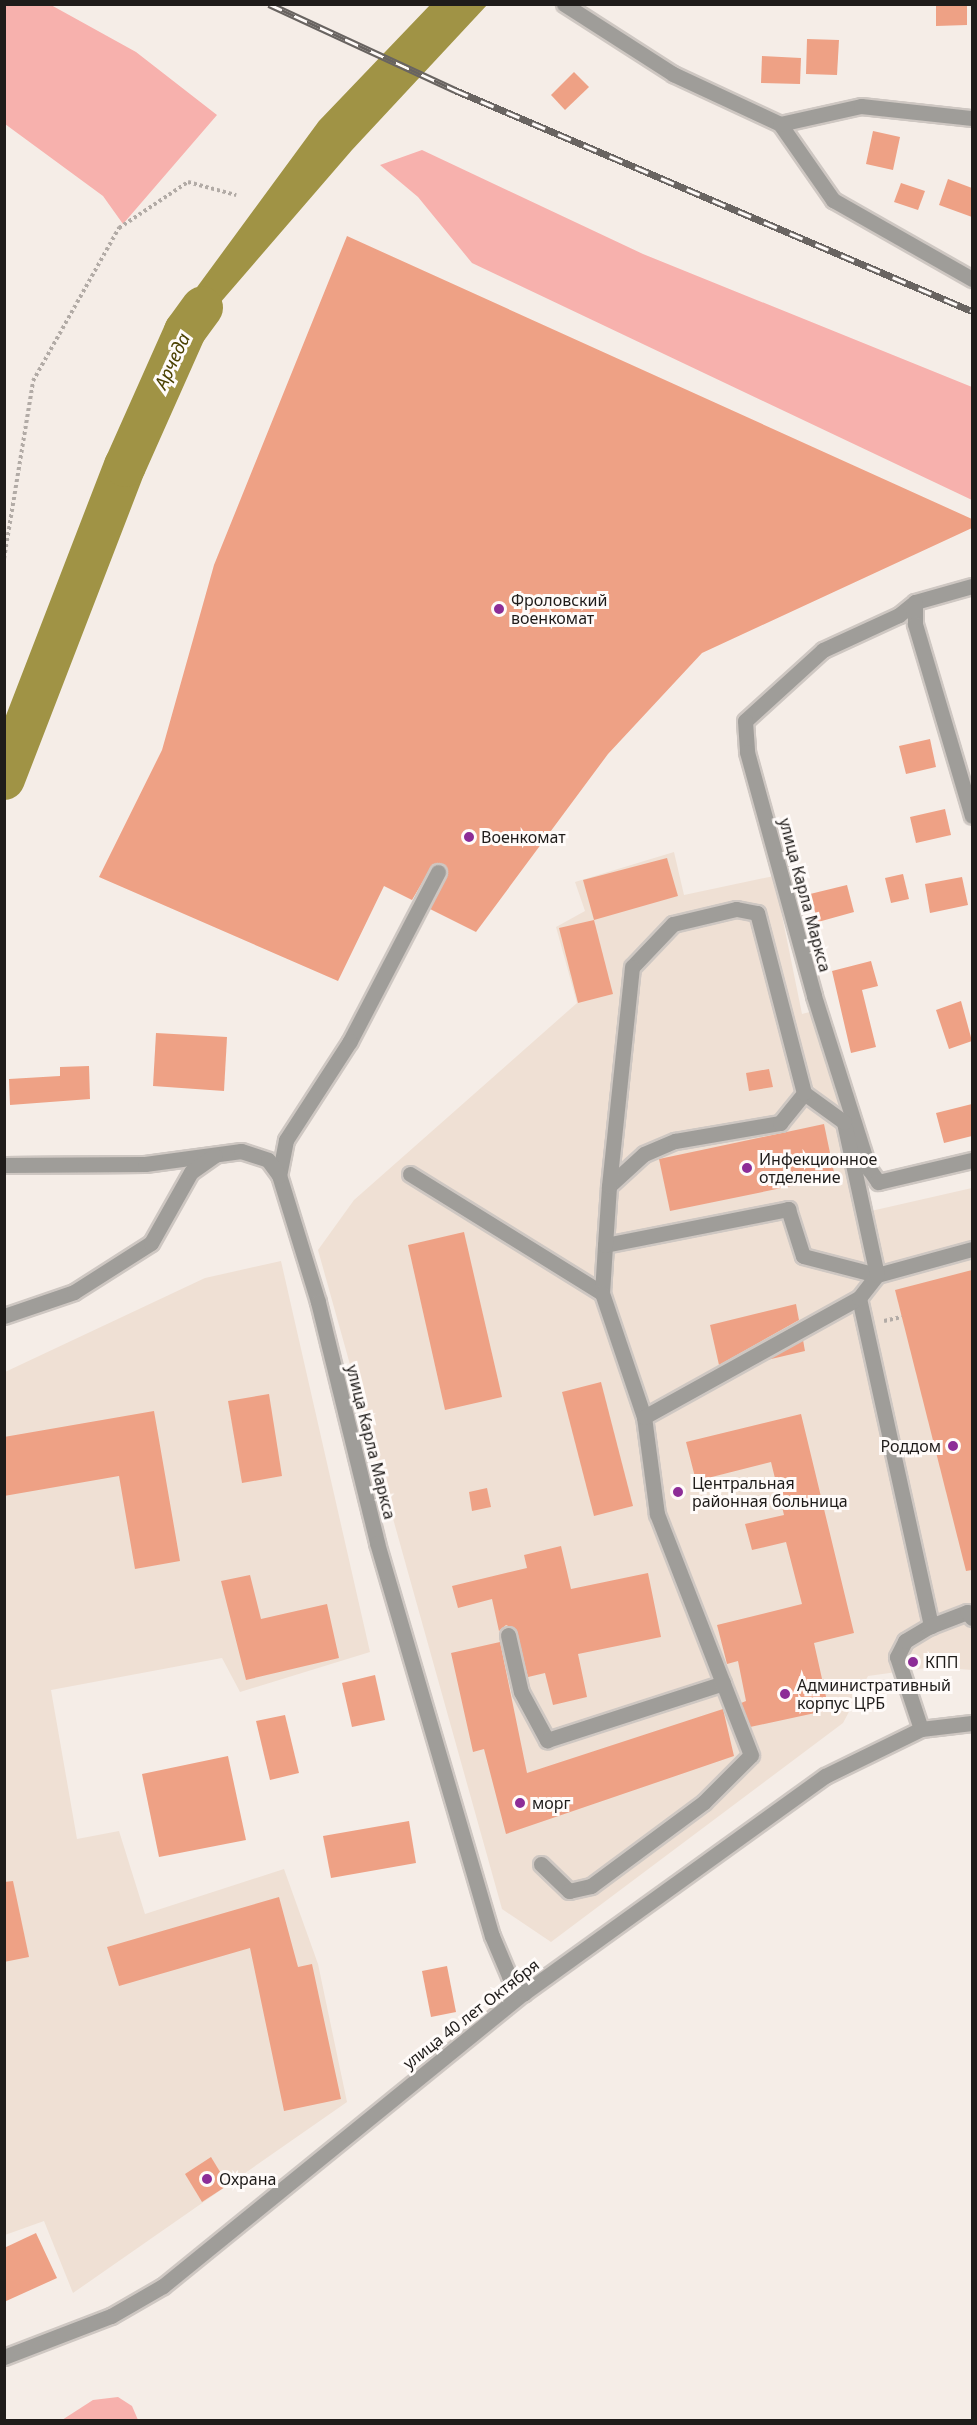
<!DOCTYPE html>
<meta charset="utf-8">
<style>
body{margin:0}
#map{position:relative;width:977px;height:2425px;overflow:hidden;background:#f5ede7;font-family:"Noto Sans",sans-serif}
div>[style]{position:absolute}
.built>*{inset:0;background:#efe0d4}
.green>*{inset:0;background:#f7b1ad}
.water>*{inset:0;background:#a09345}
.river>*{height:42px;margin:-21px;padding:0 21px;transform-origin:21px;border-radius:21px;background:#a09345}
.building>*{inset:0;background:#eea185}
.path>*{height:4px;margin-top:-2px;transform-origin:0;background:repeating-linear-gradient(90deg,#b2aba6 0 3px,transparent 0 6px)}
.roads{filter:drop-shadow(2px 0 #cec7c2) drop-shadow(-2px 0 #cec7c2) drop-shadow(0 2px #cec7c2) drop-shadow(0 -2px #cec7c2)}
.minor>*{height:15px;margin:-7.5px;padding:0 7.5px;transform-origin:7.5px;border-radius:7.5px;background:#9f9d99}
.rail>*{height:7px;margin-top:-3.5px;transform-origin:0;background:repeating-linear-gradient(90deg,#fffbf9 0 14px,#696461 0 28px);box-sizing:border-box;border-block:2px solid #696461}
.dots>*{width:16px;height:16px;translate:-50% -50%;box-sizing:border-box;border:3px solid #fffbf9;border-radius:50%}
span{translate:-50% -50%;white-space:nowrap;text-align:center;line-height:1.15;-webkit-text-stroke:6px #fffbf9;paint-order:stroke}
.poi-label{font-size:16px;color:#1f1c1a}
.left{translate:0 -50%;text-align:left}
.right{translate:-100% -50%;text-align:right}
.street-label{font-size:16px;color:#1f1c1a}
.water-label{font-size:18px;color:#4a4000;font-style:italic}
.frame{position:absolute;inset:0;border:6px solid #1f1c1a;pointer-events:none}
</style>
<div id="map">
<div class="built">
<i style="clip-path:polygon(674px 852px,684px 895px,774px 876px,802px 1014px,821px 1009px,871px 1211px,972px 1188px,972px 1670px,933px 1667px,868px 1676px,843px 1723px,551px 1942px,502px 1909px,318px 1250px,354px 1200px,577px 1003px,556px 927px,585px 911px,575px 882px)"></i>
<i style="clip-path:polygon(281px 1261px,370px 1652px,240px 1692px,222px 1658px,51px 1690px,77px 1839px,119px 1831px,145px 1914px,284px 1869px,318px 1964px,347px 2102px,73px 2293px,44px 2221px,5px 2235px,5px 1372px,205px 1278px)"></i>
</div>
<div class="green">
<i style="clip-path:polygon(5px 4px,51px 5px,136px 52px,217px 115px,123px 224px,103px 196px,5px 124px)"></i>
<i style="clip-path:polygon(422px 150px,643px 254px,972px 387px,972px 500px,472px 263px,418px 197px,380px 165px)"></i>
<i style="clip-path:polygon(118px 2397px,132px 2406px,138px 2420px,62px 2420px,93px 2400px)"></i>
</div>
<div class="water">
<i style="clip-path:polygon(430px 5px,487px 5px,352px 150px,156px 377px,167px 328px,319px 121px)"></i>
</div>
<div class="river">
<i style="left:4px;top:779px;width:336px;rotate:-68.9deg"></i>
<i style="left:125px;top:466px;width:148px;rotate:-66deg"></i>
<i style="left:185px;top:331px;width:29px;rotate:-54deg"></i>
</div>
<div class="building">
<i style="clip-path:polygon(936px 4px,967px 4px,967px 25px,936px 26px)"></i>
<i style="clip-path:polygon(807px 39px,839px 40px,837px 75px,806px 74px)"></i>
<i style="clip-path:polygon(762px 56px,801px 58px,800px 84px,761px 83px)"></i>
<i style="clip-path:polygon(574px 72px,589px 87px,565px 110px,551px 95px)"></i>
<i style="clip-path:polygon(873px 131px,900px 137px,893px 170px,866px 164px)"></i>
<i style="clip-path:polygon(948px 179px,972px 188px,972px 217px,939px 205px)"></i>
<i style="clip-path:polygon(901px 183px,925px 191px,918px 210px,894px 202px)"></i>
<i style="clip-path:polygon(347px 236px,972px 519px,972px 528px,702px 653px,608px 754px,476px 932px,430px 909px,448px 872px,443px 864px,433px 864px,412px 900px,384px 886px,338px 981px,99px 877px,162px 750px,214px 565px)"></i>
<i style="clip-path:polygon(930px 739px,936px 767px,906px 774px,899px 746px)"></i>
<i style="clip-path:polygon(945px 809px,951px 835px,916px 843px,910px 817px)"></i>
<i style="clip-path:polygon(667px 858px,678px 896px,594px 920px,583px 880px)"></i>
<i style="clip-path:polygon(903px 874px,909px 899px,891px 903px,885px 878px)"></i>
<i style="clip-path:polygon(962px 877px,968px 905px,930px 913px,925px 884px)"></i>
<i style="clip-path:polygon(847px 885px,854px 912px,818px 922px,810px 894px)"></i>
<i style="clip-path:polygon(594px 920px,613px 994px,578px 1003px,559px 928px)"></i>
<i style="clip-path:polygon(871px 961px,878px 986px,862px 990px,876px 1047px,851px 1053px,832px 971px)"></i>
<i style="clip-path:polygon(961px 1001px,972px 1041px,949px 1049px,936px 1010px)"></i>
<i style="clip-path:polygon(156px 1033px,227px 1037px,224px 1091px,153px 1086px)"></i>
<i style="clip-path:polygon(89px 1066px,90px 1099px,10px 1105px,9px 1079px,60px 1076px,60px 1067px)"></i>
<i style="clip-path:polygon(769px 1069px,773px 1087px,749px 1091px,746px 1073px)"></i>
<i style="clip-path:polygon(972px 1104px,972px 1136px,944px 1143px,936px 1113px)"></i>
<i style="clip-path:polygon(824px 1124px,835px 1177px,670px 1211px,659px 1159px)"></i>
<i style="clip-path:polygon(464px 1232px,502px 1397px,445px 1410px,408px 1245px)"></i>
<i style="clip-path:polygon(972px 1270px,972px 1570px,966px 1571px,895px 1290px)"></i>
<i style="clip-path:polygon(796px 1304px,799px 1320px,719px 1365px,710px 1325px)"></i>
<i style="clip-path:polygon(803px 1340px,805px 1351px,767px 1360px)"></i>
<i style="clip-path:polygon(601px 1382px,633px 1506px,594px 1516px,562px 1392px)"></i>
<i style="clip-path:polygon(269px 1394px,282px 1476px,242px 1483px,228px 1401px)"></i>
<i style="clip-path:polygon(154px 1411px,180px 1561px,135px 1569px,119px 1476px,4px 1496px,4px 1437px)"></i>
<i style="clip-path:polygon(801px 1414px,854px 1633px,814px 1643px,829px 1710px,750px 1727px,741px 1703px,746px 1701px,738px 1661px,727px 1664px,717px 1625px,802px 1604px,786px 1542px,752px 1550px,745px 1524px,784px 1515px,771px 1462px,696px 1481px,686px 1442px)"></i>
<i style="clip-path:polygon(487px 1488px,491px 1507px,472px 1511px,469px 1492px)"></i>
<i style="clip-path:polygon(561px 1546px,571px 1589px,648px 1573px,661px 1637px,578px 1654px,587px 1697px,553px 1705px,545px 1673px,528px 1677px,515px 1629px,506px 1625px,499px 1631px,492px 1599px,458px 1608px,452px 1586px,527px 1568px,524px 1555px)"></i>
<i style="clip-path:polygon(250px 1575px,261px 1619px,327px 1604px,339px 1658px,246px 1680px,221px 1581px)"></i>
<i style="clip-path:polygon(500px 1642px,527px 1773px,723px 1709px,734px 1756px,506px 1834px,484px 1749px,473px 1752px,451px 1653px)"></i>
<i style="clip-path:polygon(375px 1675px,385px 1720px,352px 1727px,342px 1683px)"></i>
<i style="clip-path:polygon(285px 1715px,299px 1773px,270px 1780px,256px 1721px)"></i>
<i style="clip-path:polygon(228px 1756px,246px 1840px,159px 1857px,142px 1774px)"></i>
<i style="clip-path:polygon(409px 1821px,416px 1863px,331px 1878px,323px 1836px)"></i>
<i style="clip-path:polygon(13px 1881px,29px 1957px,4px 1962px,4px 1882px)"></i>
<i style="clip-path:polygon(279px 1897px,298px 1967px,312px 1964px,341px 2099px,284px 2111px,250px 1948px,119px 1986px,107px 1947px)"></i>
<i style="clip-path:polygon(447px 1966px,456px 2012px,431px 2017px,422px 1971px)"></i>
<i style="clip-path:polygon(211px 2157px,228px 2185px,202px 2202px,185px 2174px)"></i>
<i style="clip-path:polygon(36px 2233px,57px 2278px,4px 2302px,4px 2248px)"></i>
</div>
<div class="path">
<i style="left:4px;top:559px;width:180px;rotate:-80.7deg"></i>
<i style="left:33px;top:381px;width:176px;rotate:-60.7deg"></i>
<i style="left:119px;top:228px;width:83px;rotate:-33.7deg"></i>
<i style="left:188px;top:182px;width:50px;rotate:15.2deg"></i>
<i style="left:884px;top:1321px;width:18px;rotate:-13deg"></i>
</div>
<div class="roads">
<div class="minor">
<i style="left:564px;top:4px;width:130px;rotate:32.7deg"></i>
<i style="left:673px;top:74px;width:118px;rotate:25deg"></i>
<i style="left:780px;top:124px;width:93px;rotate:55.1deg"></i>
<i style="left:833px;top:200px;width:160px;rotate:29.6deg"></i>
<i style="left:780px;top:124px;width:83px;rotate:-12.5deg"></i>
<i style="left:861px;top:106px;width:112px;rotate:6.2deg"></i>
<i style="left:972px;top:586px;width:59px;rotate:164.3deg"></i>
<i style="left:915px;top:602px;width:21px;rotate:141deg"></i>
<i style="left:899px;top:615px;width:84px;rotate:155.3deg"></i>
<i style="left:823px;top:650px;width:105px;rotate:137.7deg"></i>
<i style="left:745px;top:721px;width:31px;rotate:86deg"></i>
<i style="left:747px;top:752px;width:253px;rotate:74.6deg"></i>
<i style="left:814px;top:996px;width:182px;rotate:72.4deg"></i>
<i style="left:869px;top:1169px;width:16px;rotate:55deg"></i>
<i style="left:878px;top:1182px;width:97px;rotate:-13.2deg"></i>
<i style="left:915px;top:602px;width:22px;rotate:90deg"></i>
<i style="left:915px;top:624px;width:200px;rotate:73.5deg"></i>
<i style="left:438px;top:872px;width:191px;rotate:117.5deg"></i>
<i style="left:350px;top:1041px;width:118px;rotate:122.9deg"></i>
<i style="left:286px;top:1140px;width:36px;rotate:101deg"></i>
<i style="left:279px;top:1175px;width:133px;rotate:72.9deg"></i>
<i style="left:318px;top:1302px;width:248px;rotate:76.2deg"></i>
<i style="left:377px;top:1543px;width:409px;rotate:73.7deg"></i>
<i style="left:492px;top:1936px;width:43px;rotate:67deg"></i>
<i style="left:509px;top:1976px;width:23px;rotate:49deg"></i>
<i style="left:4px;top:1165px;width:141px;rotate:-0.4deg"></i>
<i style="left:145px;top:1164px;width:97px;rotate:-7.7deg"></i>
<i style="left:241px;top:1151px;width:28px;rotate:18deg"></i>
<i style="left:268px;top:1160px;width:19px;rotate:54deg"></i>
<i style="left:410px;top:1174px;width:226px;rotate:31.8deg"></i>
<i style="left:602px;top:1293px;width:48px;rotate:-86.4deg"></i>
<i style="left:605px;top:1245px;width:187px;rotate:-11.1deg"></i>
<i style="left:788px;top:1209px;width:49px;rotate:72.3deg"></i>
<i style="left:803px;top:1256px;width:76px;rotate:14.4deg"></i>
<i style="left:877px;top:1275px;width:98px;rotate:-15.3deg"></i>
<i style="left:605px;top:1245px;width:59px;rotate:-86.1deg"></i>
<i style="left:609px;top:1186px;width:47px;rotate:-42.4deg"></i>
<i style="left:644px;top:1154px;width:34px;rotate:-23deg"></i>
<i style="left:675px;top:1141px;width:107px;rotate:-9.7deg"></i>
<i style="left:780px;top:1123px;width:38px;rotate:-51deg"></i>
<i style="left:602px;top:1293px;width:131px;rotate:71.3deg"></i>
<i style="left:859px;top:1298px;width:336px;rotate:77.6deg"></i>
<i style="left:4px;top:1316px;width:74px;rotate:-18.9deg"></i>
<i style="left:74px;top:1292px;width:91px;rotate:-32.5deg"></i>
<i style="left:151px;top:1243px;width:81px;rotate:-60.6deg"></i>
<i style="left:191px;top:1172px;width:29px;rotate:-35deg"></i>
<i style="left:508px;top:1635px;width:58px;rotate:77.2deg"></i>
<i style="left:521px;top:1692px;width:55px;rotate:61.6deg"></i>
<i style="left:547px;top:1740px;width:185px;rotate:-17.9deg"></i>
<i style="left:921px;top:1729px;width:76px;rotate:-108.4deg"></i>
<i style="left:897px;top:1657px;width:18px;rotate:-63deg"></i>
<i style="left:905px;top:1641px;width:27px;rotate:-31deg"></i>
<i style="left:928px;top:1627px;width:42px;rotate:-21deg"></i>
<i style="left:967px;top:1612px;width:8px;rotate:50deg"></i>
<i style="left:541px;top:1864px;width:39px;rotate:44deg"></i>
<i style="left:569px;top:1891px;width:23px;rotate:-13deg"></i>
<i style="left:591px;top:1886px;width:141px;rotate:-36.6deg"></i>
<i style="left:704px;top:1802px;width:66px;rotate:-45deg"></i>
<i style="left:751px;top:1755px;width:259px;rotate:-111.3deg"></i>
<i style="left:657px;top:1514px;width:98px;rotate:-97.6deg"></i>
<i style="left:644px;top:1417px;width:246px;rotate:-29deg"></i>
<i style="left:859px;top:1298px;width:29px;rotate:-52deg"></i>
<i style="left:877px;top:1275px;width:157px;rotate:-102.2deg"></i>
<i style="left:844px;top:1122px;width:49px;rotate:-144.1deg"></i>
<i style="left:804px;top:1093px;width:186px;rotate:-104.6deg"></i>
<i style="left:757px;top:913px;width:21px;rotate:-169deg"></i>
<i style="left:736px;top:909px;width:65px;rotate:166.6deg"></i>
<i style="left:673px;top:924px;width:59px;rotate:133.6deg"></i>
<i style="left:632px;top:967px;width:220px;rotate:96deg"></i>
<i style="left:4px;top:2357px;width:115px;rotate:-21deg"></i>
<i style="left:111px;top:2316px;width:60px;rotate:-30deg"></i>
<i style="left:163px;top:2286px;width:465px;rotate:-39.1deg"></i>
<i style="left:524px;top:1993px;width:371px;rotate:-35.8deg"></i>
<i style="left:825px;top:1776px;width:107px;rotate:-26.1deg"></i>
<i style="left:921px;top:1729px;width:51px;rotate:-6.7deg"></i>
</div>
</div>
<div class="rail">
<i style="left:269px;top:4px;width:205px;rotate:24.8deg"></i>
<i style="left:455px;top:90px;width:562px;rotate:23.15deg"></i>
</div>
<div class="dots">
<i style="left:499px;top:609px;background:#8d2d97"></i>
<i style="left:469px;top:837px;background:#8d2d97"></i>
<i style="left:747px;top:1168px;background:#8d2d97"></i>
<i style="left:953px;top:1446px;background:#8d2d97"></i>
<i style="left:678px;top:1492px;background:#8d2d97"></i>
<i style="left:913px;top:1662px;background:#8d2d97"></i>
<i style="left:785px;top:1694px;background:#8d2d97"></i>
<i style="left:520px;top:1803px;background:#8d2d97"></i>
<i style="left:207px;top:2179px;background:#8d2d97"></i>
</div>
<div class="poi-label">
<span class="left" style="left:511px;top:609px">Фроловский<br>военкомат</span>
<span class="left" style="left:481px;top:837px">Военкомат</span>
<span class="left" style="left:759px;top:1168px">Инфекционное<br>отделение</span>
<span class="right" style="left:941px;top:1446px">Роддом</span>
<span class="left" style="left:692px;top:1492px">Центральная<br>районная больница</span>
<span class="left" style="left:925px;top:1662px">КПП</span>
<span class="left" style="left:797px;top:1694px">Административный<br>корпус ЦРБ</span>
<span class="left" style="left:532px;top:1803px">морг</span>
<span class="left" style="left:219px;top:2179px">Охрана</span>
</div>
<div class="street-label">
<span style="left:805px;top:895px;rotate:75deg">улица Карла Маркса</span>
<span style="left:371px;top:1442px;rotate:76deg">улица Карла Маркса</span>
<span style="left:471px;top:2014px;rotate:-38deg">улица 40 лет Октября</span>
</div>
<div class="water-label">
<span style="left:172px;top:361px;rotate:-65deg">Арчеда</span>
</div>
<div class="frame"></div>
</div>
